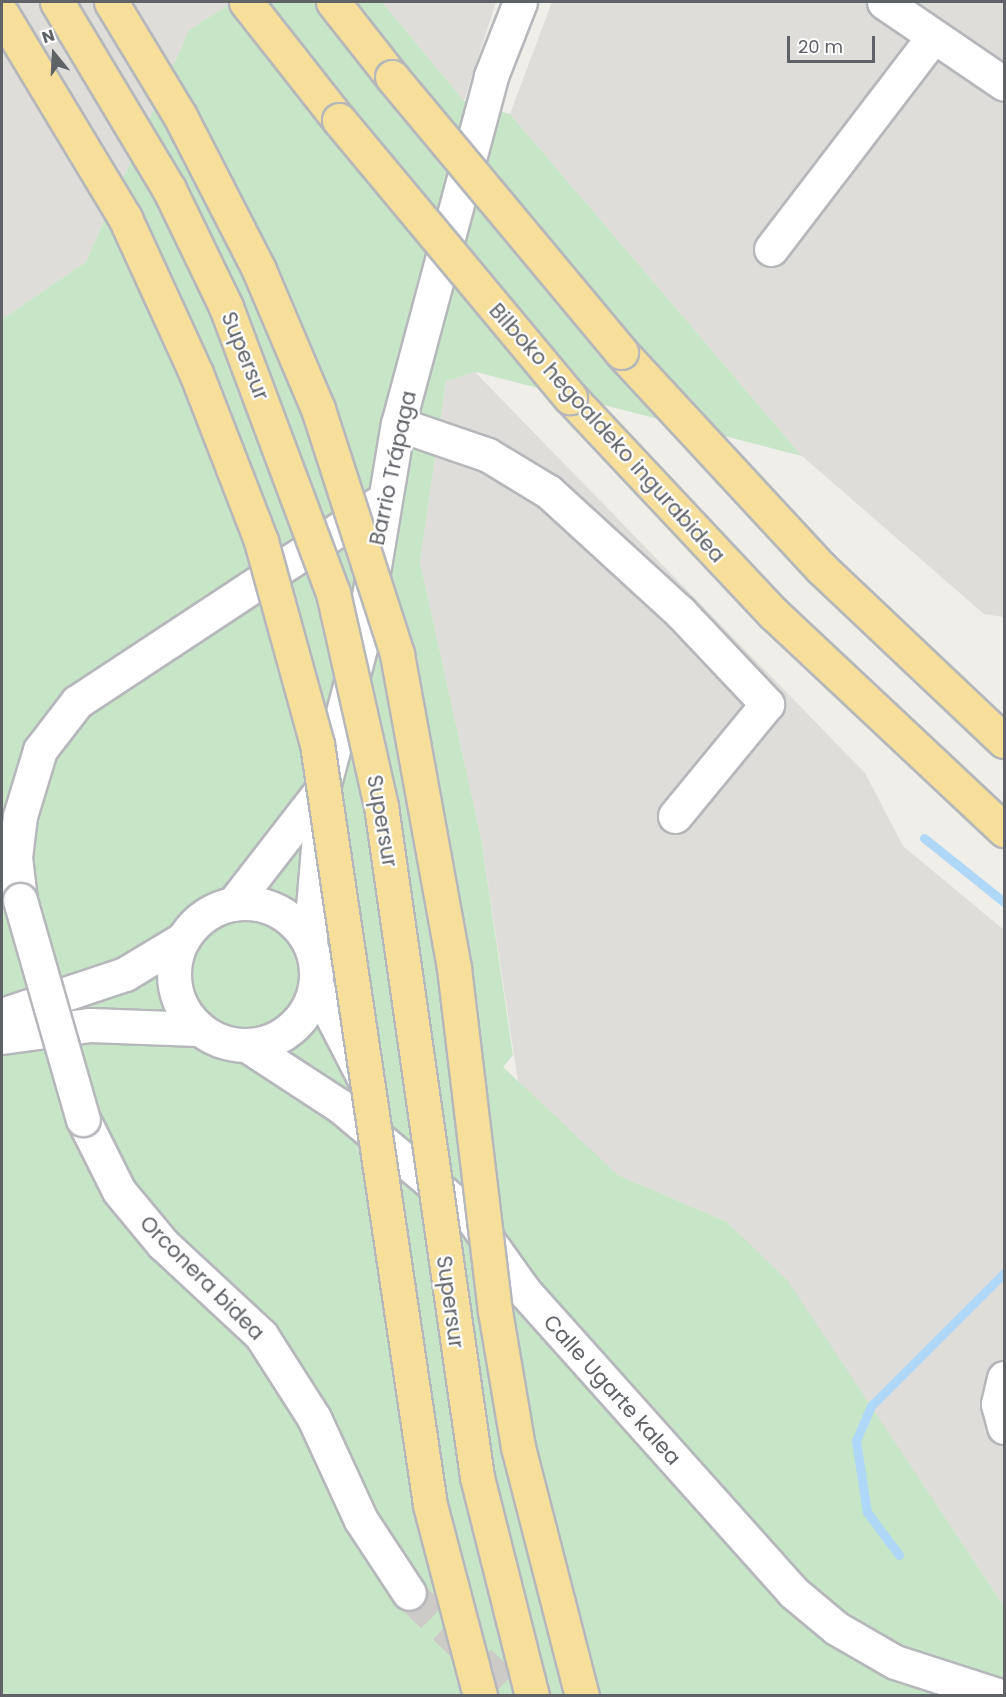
<!DOCTYPE html>
<meta charset="utf-8">
<style>
body{margin:0}
#map{position:relative;width:1006px;height:1697px;overflow:hidden;background:#f0eee8;font-family:Poppins,sans-serif}
div>[style]{position:absolute}
.industrial>*{inset:0;background:#dfddda}
.green>*{inset:0;background:#c7e5c7}
.stream>*{height:9px;margin:-4.5px;padding:0 4.5px;transform-origin:4.5px;border-radius:4.5px;background:#afd8f8}
.minor-tunnel>*{height:33px;margin-top:-16.5px;transform-origin:0;background:repeating-linear-gradient(90deg,#cccbc8 0 33px,transparent 0 49px)}
.roads{filter:drop-shadow(2px 0 #b5b7bb) drop-shadow(-2px 0 #b5b7bb) drop-shadow(0 2px #b5b7bb) drop-shadow(0 -2px #b5b7bb)}
.minor>*{height:33px;margin:-16.5px;padding:0 16.5px;transform-origin:16.5px;border-radius:16.5px;background:#fff}
.minor>.ring{margin:-16.5px;padding:0;box-sizing:content-box;background:none;border:33px solid #fff;border-radius:50%}
.highway>*{height:33px;margin:-16.5px;padding:0 16.5px;transform-origin:16.5px;border-radius:16.5px;background:#f5df9a}
.bridges{filter:drop-shadow(2px 0 #b5b7bb) drop-shadow(-2px 0 #b5b7bb) drop-shadow(0 2px #b5b7bb) drop-shadow(0 -2px #b5b7bb)}
.minor-bridge>*{height:33px;margin:-16.5px;padding:0 16.5px;transform-origin:16.5px;border-radius:16.5px;background:#fff}
.highway-bridge>*{height:33px;margin:-16.5px;padding:0 16.5px;transform-origin:16.5px;border-radius:16.5px;background:#f5df9a}
span{translate:-50% -50%;white-space:nowrap;text-align:center;line-height:1.15;-webkit-text-stroke:4.5px #fff;paint-order:stroke}
.street-label{font-size:21px;color:#5f6267}
.frame{position:absolute;inset:0;border:3px solid #5f6267;pointer-events:none}
.north{position:absolute;left:24px;top:24px;width:60px;height:60px;-webkit-text-stroke:4px #fff;paint-order:stroke;rotate:342deg;font-size:16px;font-weight:700;line-height:24px;text-align:center;color:#5f6267}
.north::after{content:'';display:block;margin:auto;width:21px;height:27px;background:#5f6267;clip-path:polygon(50% 0,100% 100%,50% 72%,0 100%)}
.scale{position:absolute;left:787px;top:36px;width:88px;height:27px;box-sizing:border-box;border:3px solid #5f6267;border-top:0;padding-left:8px;font-size:18px;line-height:21px;white-space:nowrap;color:#5f6267;-webkit-text-stroke:4px #fff;paint-order:stroke}
</style>
<div id="map">
<div class="industrial">
<i style="clip-path:polygon(2px 2px,233px 2px,189px 30px,86px 262px,2px 319px)"></i>
<i style="clip-path:polygon(382px 2px,496px 2px,464px 101px)"></i>
<i style="clip-path:polygon(552px 2px,1004px 2px,1004px 617px,984px 614px,802px 456px,510px 114px)"></i>
<i style="clip-path:polygon(475px 372px,865px 773px,903px 846px,1004px 930px,1004px 1606px,786px 1280px,727px 1222px,618px 1175px,519px 1088px,481px 838px,420px 562px,446px 381px)"></i>
</div>
<div class="green">
<i style="clip-path:polygon(233px 2px,382px 2px,464px 101px,510px 114px,802px 456px,476px 372px,446px 381px,420px 562px,481px 838px,513px 1055px,503px 1067px,618px 1175px,727px 1222px,787px 1280px,1004px 1606px,1004px 1695px,2px 1696px,2px 319px,86px 262px,189px 30px)"></i>
</div>
<div class="stream">
<i style="left:924px;top:838px;width:102px;rotate:38.7deg"></i>
<i style="left:899px;top:1555px;width:54px;rotate:-126.7deg"></i>
<i style="left:867px;top:1512px;width:72px;rotate:-98.8deg"></i>
<i style="left:856px;top:1441px;width:38px;rotate:-67deg"></i>
<i style="left:871px;top:1406px;width:188px;rotate:-45deg"></i>
</div>
<div class="minor-tunnel">
<i style="left:409px;top:1593px;width:149px;rotate:43.9deg"></i>
</div>
<div class="roads">
<div class="minor">
<i style="left:884px;top:2px;width:145px;rotate:34.3deg"></i>
<i style="left:771px;top:249px;width:268px;rotate:-52.6deg"></i>
<i style="left:398px;top:424px;width:95px;rotate:19deg"></i>
<i style="left:488px;top:455px;width:71px;rotate:31.2deg"></i>
<i style="left:549px;top:492px;width:178px;rotate:42.5deg"></i>
<i style="left:680px;top:612px;width:127px;rotate:46.6deg"></i>
<i style="left:767px;top:704px;width:145px;rotate:129.4deg"></i>
<i style="left:20px;top:900px;width:43px;rotate:-96.6deg"></i>
<i style="left:15px;top:857px;width:41px;rotate:-83deg"></i>
<i style="left:20px;top:816px;width:69px;rotate:-73.1deg"></i>
<i style="left:40px;top:750px;width:61px;rotate:-52.4deg"></i>
<i style="left:77px;top:702px;width:359px;rotate:-33.4deg"></i>
<i class="ring" style="left:174px;top:903px;width:109px;height:109px"></i>
<i style="left:233px;top:904px;width:147px;rotate:-52.2deg"></i>
<i style="left:310px;top:943px;width:156px;rotate:-85.2deg"></i>
<i style="left:323px;top:788px;width:149px;rotate:-75.2deg"></i>
<i style="left:361px;top:644px;width:223px;rotate:-80.5deg"></i>
<i style="left:398px;top:424px;width:360px;rotate:-75deg"></i>
<i style="left:491px;top:76px;width:79px;rotate:-68.6deg"></i>
<i style="left:316px;top:985px;width:107px;rotate:62.7deg"></i>
<i style="left:2px;top:1015px;width:130px;rotate:-18.4deg"></i>
<i style="left:125px;top:974px;width:68px;rotate:-31.1deg"></i>
<i style="left:2px;top:1037px;width:89px;rotate:-7.8deg"></i>
<i style="left:90px;top:1025px;width:108px;rotate:2.1deg"></i>
<i style="left:248px;top:1046px;width:110px;rotate:33.1deg"></i>
<i style="left:340px;top:1106px;width:170px;rotate:40deg"></i>
<i style="left:470px;top:1215px;width:95px;rotate:54.5deg"></i>
<i style="left:525px;top:1292px;width:402px;rotate:48.2deg"></i>
<i style="left:793px;top:1592px;width:56px;rotate:39.9deg"></i>
<i style="left:836px;top:1628px;width:68px;rotate:30deg"></i>
<i style="left:895px;top:1662px;width:110px;rotate:17.9deg"></i>
<i style="left:83px;top:1119px;width:80px;rotate:63.4deg"></i>
<i style="left:119px;top:1191px;width:69px;rotate:50.3deg"></i>
<i style="left:163px;top:1244px;width:134px;rotate:42.9deg"></i>
<i style="left:261px;top:1335px;width:98px;rotate:57.4deg"></i>
<i style="left:314px;top:1418px;width:112px;rotate:65.3deg"></i>
<i style="left:361px;top:1520px;width:87px;rotate:56.7deg"></i>
<i style="left:1004px;top:1378px;width:27px;rotate:103deg"></i>
<i style="left:998px;top:1404px;width:24px;rotate:75deg"></i>
</div>
<div class="highway">
<i style="left:246px;top:2px;width:150px;rotate:51.8deg"></i>
<i style="left:333px;top:2px;width:95px;rotate:51.8deg"></i>
<i style="left:621px;top:352px;width:294px;rotate:47.2deg"></i>
<i style="left:821px;top:568px;width:252px;rotate:43.4deg"></i>
<i style="left:570px;top:397px;width:298px;rotate:46.8deg"></i>
<i style="left:774px;top:614px;width:316px;rotate:43.2deg"></i>
</div>
</div>
<div class="bridges">
<div class="minor-bridge">
<i style="left:20px;top:900px;width:228px;rotate:74deg"></i>
</div>
<div class="highway-bridge">
<i style="left:57px;top:2px;width:218px;rotate:59.1deg"></i>
<i style="left:169px;top:189px;width:131px;rotate:64.2deg"></i>
<i style="left:226px;top:307px;width:305px;rotate:69.5deg"></i>
<i style="left:333px;top:593px;width:218px;rotate:77.3deg"></i>
<i style="left:381px;top:806px;width:678px;rotate:81.86deg"></i>
<i style="left:477px;top:1477px;width:226px;rotate:75.9deg"></i>
<i style="left:111px;top:2px;width:133px;rotate:58.8deg"></i>
<i style="left:180px;top:116px;width:173px;rotate:62.8deg"></i>
<i style="left:259px;top:270px;width:151px;rotate:67deg"></i>
<i style="left:318px;top:409px;width:257px;rotate:72.1deg"></i>
<i style="left:397px;top:654px;width:319px;rotate:79.7deg"></i>
<i style="left:454px;top:968px;width:345px;rotate:83.2deg"></i>
<i style="left:495px;top:1311px;width:138px;rotate:80.4deg"></i>
<i style="left:518px;top:1447px;width:257px;rotate:75.6deg"></i>
<i style="left:2px;top:14px;width:238px;rotate:58.9deg"></i>
<i style="left:125px;top:218px;width:170px;rotate:65.4deg"></i>
<i style="left:196px;top:373px;width:180px;rotate:68.8deg"></i>
<i style="left:261px;top:541px;width:211px;rotate:74.6deg"></i>
<i style="left:317px;top:744px;width:769px;rotate:81.55deg"></i>
<i style="left:430px;top:1505px;width:197px;rotate:75.3deg"></i>
<i style="left:392px;top:77px;width:358px;rotate:50.2deg"></i>
<i style="left:339px;top:120px;width:361px;rotate:50.2deg"></i>
</div>
</div>
<div class="street-label">
<span style="left:245px;top:356px;rotate:68deg">Supersur</span>
<span style="left:607px;top:433px;rotate:48deg">Bilboko hegoaldeko ingurabidea</span>
<span style="left:393px;top:468px;rotate:-78deg">Barrio Trápaga</span>
<span style="left:382px;top:821px;rotate:80deg">Supersur</span>
<span style="left:202px;top:1278px;rotate:45deg">Orconera bidea</span>
<span style="left:450px;top:1302px;rotate:82deg">Supersur</span>
<span style="left:612px;top:1390px;rotate:48deg">Calle Ugarte kalea</span>
</div>
<div class="frame"></div>
<div class="north">N</div>
<div class="scale">20 m</div>
</div>
